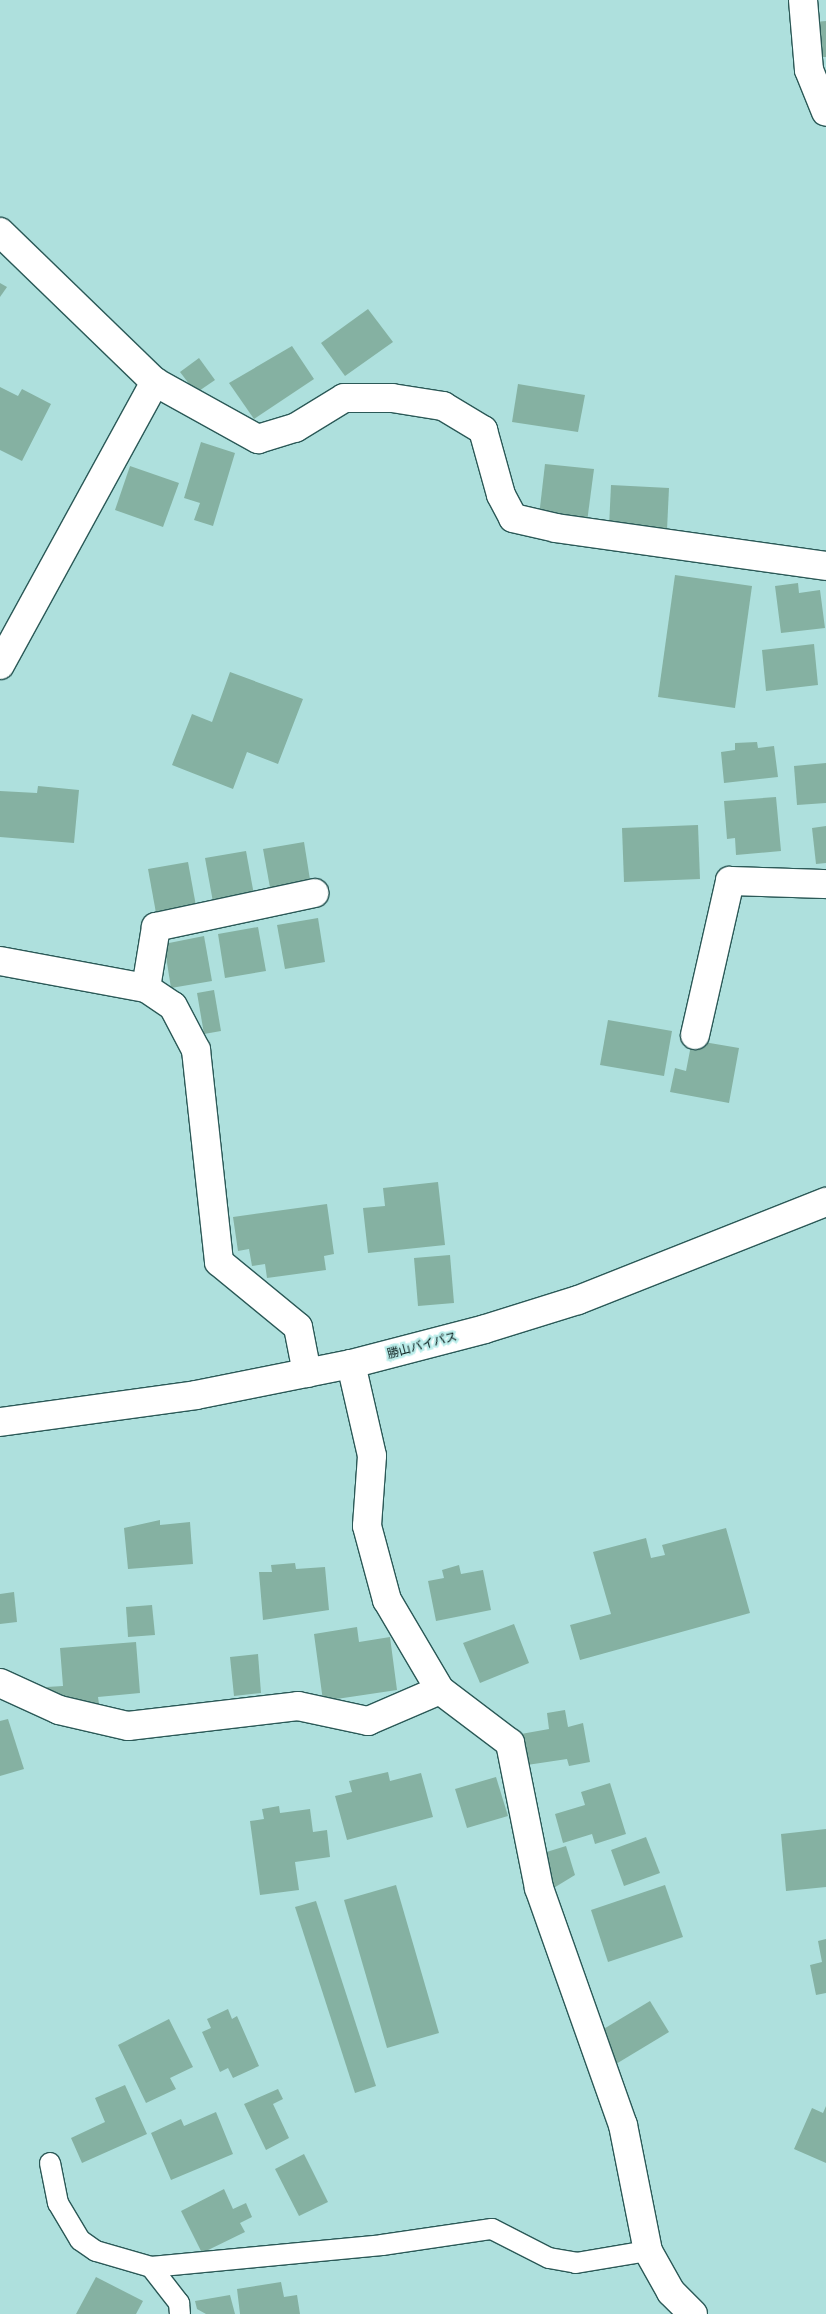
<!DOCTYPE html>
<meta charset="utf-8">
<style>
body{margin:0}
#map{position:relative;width:826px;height:2314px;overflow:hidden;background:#aee0dd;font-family:"Open Sans","Noto Sans JP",sans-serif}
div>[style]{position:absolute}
.building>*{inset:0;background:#85b1a2}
.roads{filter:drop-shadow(1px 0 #2b5957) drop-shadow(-1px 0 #2b5957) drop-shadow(0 1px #2b5957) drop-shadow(0 -1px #2b5957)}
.lane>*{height:20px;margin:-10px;padding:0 10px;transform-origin:10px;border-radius:10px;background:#fff}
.street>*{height:28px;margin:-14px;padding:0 14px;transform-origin:14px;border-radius:14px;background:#fff}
.secondary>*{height:28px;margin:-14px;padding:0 14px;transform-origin:14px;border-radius:14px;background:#fff}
span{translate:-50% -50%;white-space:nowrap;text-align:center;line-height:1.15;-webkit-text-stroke:4.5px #bbedea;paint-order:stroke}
.street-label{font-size:12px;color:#041615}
</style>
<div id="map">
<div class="building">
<i style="clip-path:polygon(826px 21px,826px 57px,818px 57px,815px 22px)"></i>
<i style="clip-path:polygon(0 283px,7px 287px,0 297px)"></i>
<i style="clip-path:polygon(368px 309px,393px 342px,345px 376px,321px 343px)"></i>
<i style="clip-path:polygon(292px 346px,314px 379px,254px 419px,229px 383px)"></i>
<i style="clip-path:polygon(199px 358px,215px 380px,196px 393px,180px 372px)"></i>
<i style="clip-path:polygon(518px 384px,585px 395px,578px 432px,512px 422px)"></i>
<i style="clip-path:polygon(0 387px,18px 396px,22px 389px,51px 404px,22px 461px,0 450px)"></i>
<i style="clip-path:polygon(201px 442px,235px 453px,213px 526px,194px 520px,200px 503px,184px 498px)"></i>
<i style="clip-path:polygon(545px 464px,594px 469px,587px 522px,539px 516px)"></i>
<i style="clip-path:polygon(130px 466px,179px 483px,163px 527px,115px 510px)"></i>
<i style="clip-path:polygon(611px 485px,669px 488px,667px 530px,609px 527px)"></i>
<i style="clip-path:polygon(675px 575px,752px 586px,735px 708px,658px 697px)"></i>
<i style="clip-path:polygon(798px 583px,799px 593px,820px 590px,825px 628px,781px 633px,775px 586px)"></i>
<i style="clip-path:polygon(814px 644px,818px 685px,766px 691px,762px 650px)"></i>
<i style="clip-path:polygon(230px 672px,303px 699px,278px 764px,247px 752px,233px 789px,172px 765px,192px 714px,212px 722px)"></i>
<i style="clip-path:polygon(757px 742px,758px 748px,774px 746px,778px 777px,724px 783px,721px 752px,735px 750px,735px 743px)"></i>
<i style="clip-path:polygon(826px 763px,826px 803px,797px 805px,794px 766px)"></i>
<i style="clip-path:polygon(38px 786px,79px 790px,74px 843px,0 837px,0 791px,37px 793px)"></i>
<i style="clip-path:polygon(776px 797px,781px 851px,736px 855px,735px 838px,727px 839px,724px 801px)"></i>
<i style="clip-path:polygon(698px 825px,700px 879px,624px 882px,622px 828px)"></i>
<i style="clip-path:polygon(826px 826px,826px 863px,816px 864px,812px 828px)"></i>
<i style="clip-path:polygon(304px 842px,311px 886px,271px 893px,263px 849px)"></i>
<i style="clip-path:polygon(246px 851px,254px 895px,213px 902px,205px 858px)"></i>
<i style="clip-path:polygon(188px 862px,196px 906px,156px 913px,148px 869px)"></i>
<i style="clip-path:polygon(318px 918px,325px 962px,285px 969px,277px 925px)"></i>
<i style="clip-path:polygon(258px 927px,266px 971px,225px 978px,218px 934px)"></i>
<i style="clip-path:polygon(204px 936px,212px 981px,171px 988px,164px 944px)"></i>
<i style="clip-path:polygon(214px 990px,221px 1031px,204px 1034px,197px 993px)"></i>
<i style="clip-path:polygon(608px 1020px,672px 1031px,664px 1076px,600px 1065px)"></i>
<i style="clip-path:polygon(692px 1040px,739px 1048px,729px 1103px,670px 1092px,675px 1068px,686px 1071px)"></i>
<i style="clip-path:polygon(438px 1182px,445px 1245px,368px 1253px,363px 1208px,385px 1206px,383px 1188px)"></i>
<i style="clip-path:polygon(327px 1204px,334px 1254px,324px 1256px,326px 1270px,267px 1278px,265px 1264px,252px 1266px,249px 1249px,238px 1251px,233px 1217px)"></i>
<i style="clip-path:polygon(450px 1255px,454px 1303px,418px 1306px,414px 1258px)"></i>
<i style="clip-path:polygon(160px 1520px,160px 1525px,190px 1522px,193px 1564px,128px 1569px,124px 1528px)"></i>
<i style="clip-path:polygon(726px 1528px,750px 1613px,580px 1660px,570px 1625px,611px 1614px,593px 1552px,646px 1538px,651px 1558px,665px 1555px,662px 1545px)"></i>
<i style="clip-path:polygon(295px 1563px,296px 1569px,325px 1567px,329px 1610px,263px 1620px,259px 1572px,272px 1572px,271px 1565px)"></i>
<i style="clip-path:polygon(459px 1565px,461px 1574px,483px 1570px,491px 1610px,436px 1621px,428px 1581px,444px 1578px,442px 1570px)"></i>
<i style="clip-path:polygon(14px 1592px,17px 1622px,0 1624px,0 1594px)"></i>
<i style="clip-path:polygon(152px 1605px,155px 1635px,128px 1637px,126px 1607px)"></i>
<i style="clip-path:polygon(514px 1624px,529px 1663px,480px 1683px,463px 1643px)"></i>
<i style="clip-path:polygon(357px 1627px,359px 1642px,390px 1637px,397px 1690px,323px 1701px,314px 1634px)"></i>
<i style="clip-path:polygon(136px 1642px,140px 1693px,98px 1697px,99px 1704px,66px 1706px,48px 1699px,47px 1687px,63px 1686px,60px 1648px)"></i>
<i style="clip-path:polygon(258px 1654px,261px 1693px,234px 1696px,230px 1657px)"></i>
<i style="clip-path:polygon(565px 1710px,568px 1727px,583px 1723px,590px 1762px,569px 1766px,567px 1759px,527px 1765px,521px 1734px,549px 1729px,547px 1713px)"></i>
<i style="clip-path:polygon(8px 1719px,24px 1769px,0 1776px,0 1721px)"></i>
<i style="clip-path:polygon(388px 1772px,390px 1781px,421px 1773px,433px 1817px,347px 1840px,335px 1796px,352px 1792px,349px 1781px)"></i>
<i style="clip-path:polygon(496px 1777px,508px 1816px,467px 1828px,455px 1789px)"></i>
<i style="clip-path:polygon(610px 1783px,626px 1834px,595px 1844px,592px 1834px,563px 1843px,555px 1814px,585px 1805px,581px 1792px)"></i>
<i style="clip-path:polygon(279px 1806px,280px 1813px,310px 1809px,313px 1832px,327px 1830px,330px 1857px,295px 1862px,299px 1890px,260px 1895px,250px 1821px,264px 1819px,262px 1809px)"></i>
<i style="clip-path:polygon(826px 1829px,826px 1887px,786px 1891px,781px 1834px)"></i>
<i style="clip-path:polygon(646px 1837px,660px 1873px,624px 1886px,611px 1850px)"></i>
<i style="clip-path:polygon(566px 1846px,575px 1875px,552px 1889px,540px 1854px)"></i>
<i style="clip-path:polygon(396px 1885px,439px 2033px,387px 2048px,344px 1900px)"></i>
<i style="clip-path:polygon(665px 1885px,683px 1937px,608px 1962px,591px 1910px)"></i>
<i style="clip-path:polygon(316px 1901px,376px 2086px,355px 2093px,295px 1907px)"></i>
<i style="clip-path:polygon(826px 1939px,826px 1993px,816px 1995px,810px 1965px,822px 1962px,818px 1941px)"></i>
<i style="clip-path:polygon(650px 2001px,669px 2032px,616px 2064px,597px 2033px)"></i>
<i style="clip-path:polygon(228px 2009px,232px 2019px,237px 2016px,259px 2066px,233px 2078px,228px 2068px,220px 2072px,202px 2032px,211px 2028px,207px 2019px)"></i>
<i style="clip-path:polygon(169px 2019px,193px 2067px,170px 2078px,176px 2089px,146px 2103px,118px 2045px)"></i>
<i style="clip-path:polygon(125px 2085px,147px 2134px,82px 2163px,71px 2138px,105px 2122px,95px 2098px)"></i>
<i style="clip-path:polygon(278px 2089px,283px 2099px,273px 2104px,289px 2138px,266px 2150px,244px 2104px)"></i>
<i style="clip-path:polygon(826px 2106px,826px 2163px,794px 2149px,812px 2108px,823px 2113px)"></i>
<i style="clip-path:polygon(216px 2112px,233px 2154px,171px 2180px,151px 2133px,181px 2119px,184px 2126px)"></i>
<i style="clip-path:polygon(304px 2154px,328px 2202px,299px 2216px,275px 2169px)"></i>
<i style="clip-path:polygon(224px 2189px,233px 2209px,246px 2203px,252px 2217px,240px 2223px,245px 2232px,202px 2253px,181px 2211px)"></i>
<i style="clip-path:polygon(96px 2277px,143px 2301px,136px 2314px,76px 2314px)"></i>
<i style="clip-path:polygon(281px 2282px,284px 2297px,297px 2295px,300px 2314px,240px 2314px,237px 2289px)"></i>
<i style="clip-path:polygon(230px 2295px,235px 2314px,206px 2314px,197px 2309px,195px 2301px)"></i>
</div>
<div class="roads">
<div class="lane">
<i style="left:50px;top:2163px;width:41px;rotate:78.7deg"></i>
<i style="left:58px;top:2203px;width:43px;rotate:59.3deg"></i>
<i style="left:80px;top:2240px;width:19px;rotate:35deg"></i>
<i style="left:96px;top:2251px;width:57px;rotate:16.2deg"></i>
<i style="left:151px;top:2267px;width:46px;rotate:52.1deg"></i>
<i style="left:179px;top:2303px;width:11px;rotate:85deg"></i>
<i style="left:151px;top:2267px;width:232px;rotate:-5.4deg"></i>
<i style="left:382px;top:2245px;width:111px;rotate:-8.3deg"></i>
<i style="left:492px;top:2229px;width:64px;rotate:27deg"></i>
<i style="left:549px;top:2258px;width:27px;rotate:10deg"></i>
<i style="left:576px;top:2263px;width:73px;rotate:-9.5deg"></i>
</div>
<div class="street">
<i style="left:803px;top:0;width:70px;rotate:85.1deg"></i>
<i style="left:809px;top:70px;width:45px;rotate:68deg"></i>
<i style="left:0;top:232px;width:216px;rotate:44.1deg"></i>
<i style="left:155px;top:382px;width:118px;rotate:29deg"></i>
<i style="left:258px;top:439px;width:39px;rotate:-17deg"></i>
<i style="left:295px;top:428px;width:57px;rotate:-31.5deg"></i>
<i style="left:344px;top:398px;width:48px"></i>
<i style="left:392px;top:398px;width:52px;rotate:8.9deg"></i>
<i style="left:443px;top:406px;width:47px;rotate:31deg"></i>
<i style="left:483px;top:430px;width:67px;rotate:74.5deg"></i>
<i style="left:501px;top:495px;width:26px;rotate:62deg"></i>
<i style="left:513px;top:518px;width:44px;rotate:13.1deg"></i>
<i style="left:556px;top:528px;width:273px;rotate:8deg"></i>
<i style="left:0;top:665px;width:323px;rotate:-61.3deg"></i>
<i style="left:0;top:961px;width:148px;rotate:10.5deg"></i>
<i style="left:146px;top:988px;width:32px;rotate:34deg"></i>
<i style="left:173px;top:1006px;width:50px;rotate:62.4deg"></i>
<i style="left:196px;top:1050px;width:213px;rotate:83.8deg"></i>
<i style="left:219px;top:1262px;width:102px;rotate:39.4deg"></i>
<i style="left:298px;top:1327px;width:47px;rotate:78.9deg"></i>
<i style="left:146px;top:988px;width:62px;rotate:-80.7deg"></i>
<i style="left:156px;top:927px;width:162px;rotate:-12.1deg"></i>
<i style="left:695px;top:1035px;width:158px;rotate:-77.2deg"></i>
<i style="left:730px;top:881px;width:96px;rotate:1.8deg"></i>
<i style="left:351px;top:1364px;width:94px;rotate:77.1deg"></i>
<i style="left:372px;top:1456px;width:70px;rotate:94.1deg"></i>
<i style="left:367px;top:1526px;width:77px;rotate:74.9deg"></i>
<i style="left:387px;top:1600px;width:104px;rotate:59.5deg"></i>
<i style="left:440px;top:1690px;width:88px;rotate:37.1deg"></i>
<i style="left:510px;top:1743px;width:148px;rotate:78.7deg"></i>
<i style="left:539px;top:1888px;width:251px;rotate:70.5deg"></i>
<i style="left:623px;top:2125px;width:128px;rotate:78.8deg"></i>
<i style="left:648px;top:2251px;width:47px;rotate:60.7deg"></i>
<i style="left:671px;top:2292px;width:31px;rotate:45deg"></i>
<i style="left:0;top:1683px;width:65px;rotate:24.6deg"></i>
<i style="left:59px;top:1710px;width:71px;rotate:13.1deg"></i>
<i style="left:128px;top:1726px;width:171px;rotate:-6.7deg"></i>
<i style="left:298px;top:1706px;width:72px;rotate:12.1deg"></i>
<i style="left:368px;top:1721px;width:78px;rotate:-23.3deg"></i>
</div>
<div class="secondary">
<i style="left:0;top:1422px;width:198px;rotate:-7.8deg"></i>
<i style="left:196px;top:1395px;width:158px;rotate:-11.3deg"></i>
<i style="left:351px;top:1364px;width:138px;rotate:-14.6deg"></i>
<i style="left:485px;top:1329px;width:97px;rotate:-17.3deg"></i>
<i style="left:578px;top:1300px;width:267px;rotate:-21.6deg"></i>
</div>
</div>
<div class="street-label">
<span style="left:422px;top:1345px;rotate:-15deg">勝山バイパス</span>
</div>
</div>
